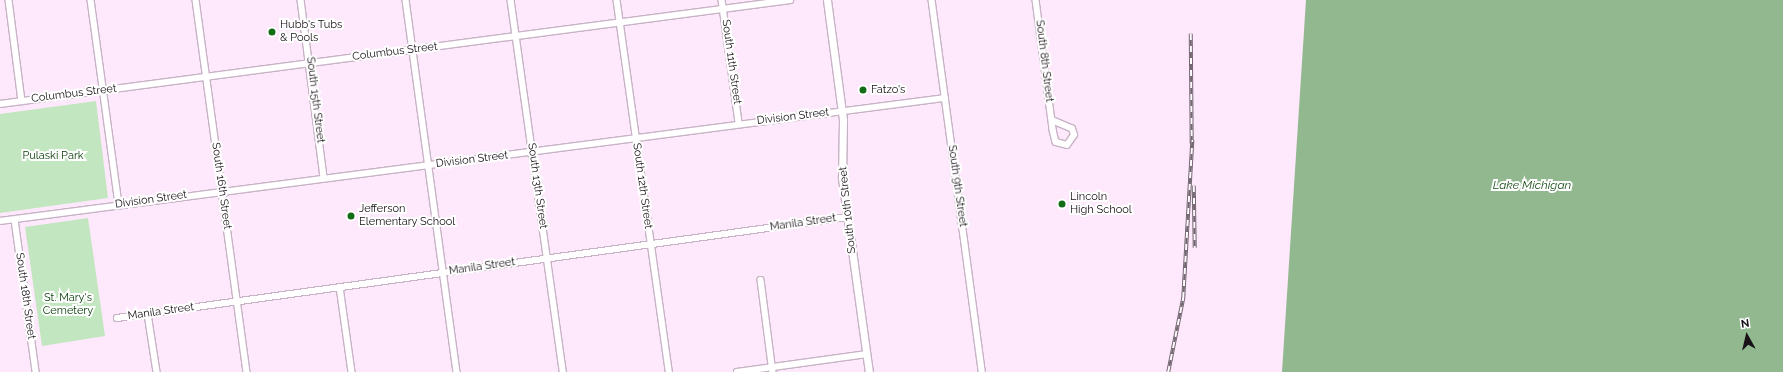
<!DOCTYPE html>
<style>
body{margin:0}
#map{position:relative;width:1783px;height:372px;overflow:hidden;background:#fee9fc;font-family:Raleway,sans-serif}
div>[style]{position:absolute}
.green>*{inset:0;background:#c2e6bf}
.water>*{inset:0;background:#91b88e}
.roads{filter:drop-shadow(1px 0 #c7b3c5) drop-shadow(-1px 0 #c7b3c5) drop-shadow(0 1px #c7b3c5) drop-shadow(0 -1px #c7b3c5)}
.minor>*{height:5.5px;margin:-2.75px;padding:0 2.75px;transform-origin:2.75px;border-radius:2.75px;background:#fff}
.tertiary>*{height:7px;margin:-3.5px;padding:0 3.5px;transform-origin:3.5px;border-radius:3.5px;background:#fff}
.rail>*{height:3.5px;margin-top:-1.75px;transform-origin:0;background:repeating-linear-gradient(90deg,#fff 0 6px,#746772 0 12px);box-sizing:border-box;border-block:1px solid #746772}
.dots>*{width:11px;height:11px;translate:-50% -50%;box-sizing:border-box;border:2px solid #fff;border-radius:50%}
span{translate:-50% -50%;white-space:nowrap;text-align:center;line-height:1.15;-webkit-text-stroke:4px #fff;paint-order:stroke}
.poi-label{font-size:11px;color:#181117}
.left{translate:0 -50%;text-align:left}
.street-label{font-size:11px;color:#181117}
.park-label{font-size:11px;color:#003a01}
.water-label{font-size:12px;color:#194f18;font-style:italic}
.north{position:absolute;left:1727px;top:316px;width:40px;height:40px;-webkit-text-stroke:3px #fff;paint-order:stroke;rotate:352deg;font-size:11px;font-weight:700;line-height:16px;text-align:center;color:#181117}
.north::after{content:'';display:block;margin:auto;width:14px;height:18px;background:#181117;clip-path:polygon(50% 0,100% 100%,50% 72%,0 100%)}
</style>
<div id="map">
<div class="green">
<i style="clip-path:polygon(96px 101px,108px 198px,0 213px,0 114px)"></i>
<i style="clip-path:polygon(88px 218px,105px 336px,42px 346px,25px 227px)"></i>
</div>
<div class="water">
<i style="clip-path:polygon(1306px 0,1783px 0,1783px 372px,1282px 372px)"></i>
</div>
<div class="roads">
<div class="minor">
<i style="left:9px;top:0;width:102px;rotate:82.7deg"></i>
<i style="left:91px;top:0;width:207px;rotate:82.2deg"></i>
<i style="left:196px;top:0;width:375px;rotate:82.2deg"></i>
<i style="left:301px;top:0;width:178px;rotate:82.6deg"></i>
<i style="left:406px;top:0;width:375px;rotate:82.2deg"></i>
<i style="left:511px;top:0;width:376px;rotate:82deg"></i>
<i style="left:617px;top:0;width:376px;rotate:82deg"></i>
<i style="left:722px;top:0;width:124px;rotate:82.1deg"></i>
<i style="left:932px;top:0;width:375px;rotate:82.3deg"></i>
<i style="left:1036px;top:0;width:131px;rotate:82.5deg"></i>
<i style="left:1053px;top:130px;width:12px;rotate:76deg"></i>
<i style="left:1056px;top:142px;width:11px;rotate:15deg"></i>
<i style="left:1067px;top:145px;width:12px;rotate:-55deg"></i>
<i style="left:1074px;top:135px;width:6px;rotate:-108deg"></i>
<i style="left:1072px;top:129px;width:21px;rotate:-157deg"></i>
<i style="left:0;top:104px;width:797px;rotate:-7.5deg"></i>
<i style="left:15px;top:220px;width:153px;rotate:82.1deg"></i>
<i style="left:0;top:221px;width:953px;rotate:-7.42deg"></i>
<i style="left:761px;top:280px;width:93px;rotate:82.6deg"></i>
<i style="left:340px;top:287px;width:86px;rotate:82deg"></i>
<i style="left:148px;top:314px;width:59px;rotate:81.2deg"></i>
<i style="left:117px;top:318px;width:738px;rotate:-7.87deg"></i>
<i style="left:737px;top:372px;width:131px;rotate:-7.9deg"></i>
</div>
<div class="tertiary">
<i style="left:827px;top:0;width:121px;rotate:82.4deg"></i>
<i style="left:843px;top:120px;width:58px;rotate:91deg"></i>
<i style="left:842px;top:178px;width:196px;rotate:82.1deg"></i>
</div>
</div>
<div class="rail">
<i style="left:1191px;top:34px;width:110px;rotate:89.5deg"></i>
<i style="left:1194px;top:186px;width:62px;rotate:89.1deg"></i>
<i style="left:1168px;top:372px;width:76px;rotate:-78.5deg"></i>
<i style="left:1183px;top:298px;width:158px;rotate:-86.7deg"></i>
</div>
<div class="dots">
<i style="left:272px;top:32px;background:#136c16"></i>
<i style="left:863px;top:90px;background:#136c16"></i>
<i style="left:1062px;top:204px;background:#136c16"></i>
<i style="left:351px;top:216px;background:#136c16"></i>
</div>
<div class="poi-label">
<span class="left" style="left:280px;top:32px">Hubb's Tubs<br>&amp; Pools</span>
<span class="left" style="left:871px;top:90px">Fatzo's</span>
<span class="left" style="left:1070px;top:204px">Lincoln<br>High School</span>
<span class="left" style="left:359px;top:216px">Jefferson<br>Elementary School</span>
</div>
<div class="street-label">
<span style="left:395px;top:52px;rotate:-7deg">Columbus Street</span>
<span style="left:1044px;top:61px;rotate:83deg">South 8th Street</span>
<span style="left:731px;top:62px;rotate:82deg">South 11th Street</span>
<span style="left:74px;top:94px;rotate:-7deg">Columbus Street</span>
<span style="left:315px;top:100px;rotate:83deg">South 15th Street</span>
<span style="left:793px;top:117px;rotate:-7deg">Division Street</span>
<span style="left:472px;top:160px;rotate:-7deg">Division Street</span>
<span style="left:221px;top:186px;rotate:82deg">South 16th Street</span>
<span style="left:537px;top:186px;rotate:82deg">South 13th Street</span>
<span style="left:642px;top:186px;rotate:82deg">South 12th Street</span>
<span style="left:957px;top:186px;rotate:82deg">South 9th Street</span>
<span style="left:151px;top:200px;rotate:-8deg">Division Street</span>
<span style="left:848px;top:210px;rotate:-96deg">South 10th Street</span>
<span style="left:803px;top:223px;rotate:-8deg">Manila Street</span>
<span style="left:482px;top:267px;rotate:-8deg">Manila Street</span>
<span style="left:25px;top:296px;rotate:82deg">South 18th Street</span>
<span style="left:161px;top:312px;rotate:-8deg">Manila Street</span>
</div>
<div class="park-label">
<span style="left:53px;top:156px">Pulaski Park</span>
<span style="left:68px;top:305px">St. Mary's<br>Cemetery</span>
</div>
<div class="water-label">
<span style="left:1532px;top:186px">Lake Michigan</span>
</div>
<div class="north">N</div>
</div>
